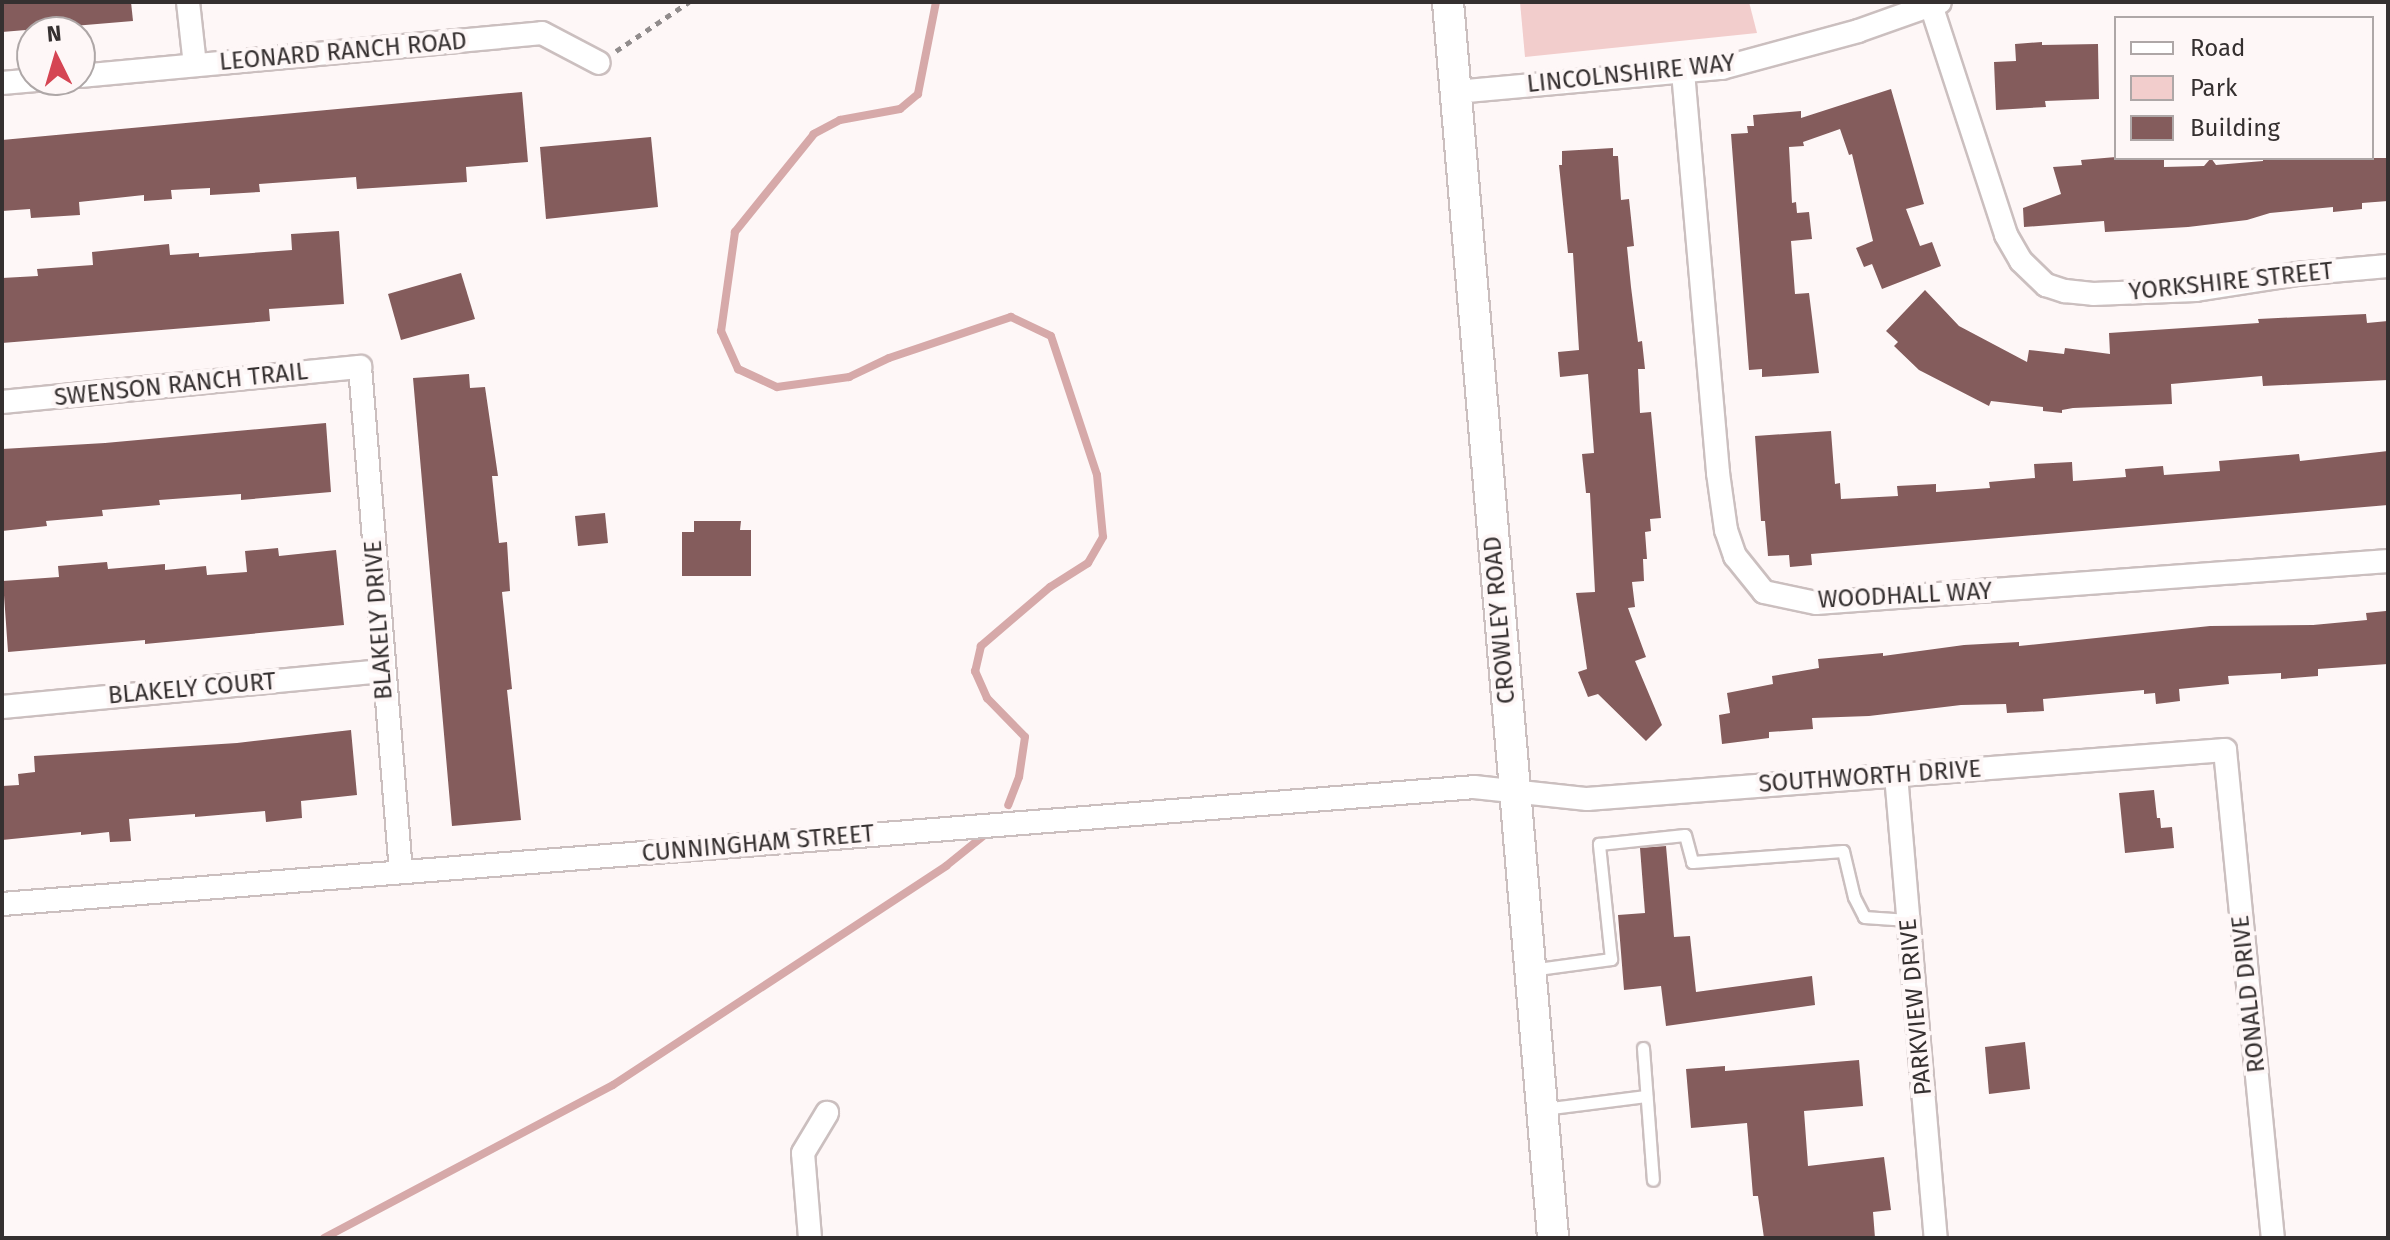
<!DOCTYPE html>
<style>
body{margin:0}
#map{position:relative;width:2390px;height:1240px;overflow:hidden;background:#fef7f7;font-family:"Fira Sans",sans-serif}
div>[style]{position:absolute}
.green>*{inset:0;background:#f2cdcc}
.stream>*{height:8px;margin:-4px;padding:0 4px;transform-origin:4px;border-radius:4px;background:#d6a9a9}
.building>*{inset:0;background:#845c5c}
.path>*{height:5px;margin-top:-2.5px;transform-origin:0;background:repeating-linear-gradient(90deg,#918c8c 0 6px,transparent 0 12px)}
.roads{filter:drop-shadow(2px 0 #cbbfbf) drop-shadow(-2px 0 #cbbfbf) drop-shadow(0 2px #cbbfbf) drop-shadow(0 -2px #cbbfbf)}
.lane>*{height:11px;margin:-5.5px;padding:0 5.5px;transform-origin:5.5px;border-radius:5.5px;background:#fff}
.street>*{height:22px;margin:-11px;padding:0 11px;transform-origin:11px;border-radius:11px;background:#fff}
.secondary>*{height:30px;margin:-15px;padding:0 15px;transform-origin:15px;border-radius:15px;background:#fff}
span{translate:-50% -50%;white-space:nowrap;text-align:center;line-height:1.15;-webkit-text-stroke:8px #fef7f7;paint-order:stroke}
.street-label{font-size:24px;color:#353030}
.frame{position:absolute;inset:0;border:4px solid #353030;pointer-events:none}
.legend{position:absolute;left:2114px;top:16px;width:260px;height:144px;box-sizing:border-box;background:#fef7f7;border:2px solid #aea7a7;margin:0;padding:10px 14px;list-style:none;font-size:24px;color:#353030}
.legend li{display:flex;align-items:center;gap:16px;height:40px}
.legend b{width:40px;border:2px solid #aea7a7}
.north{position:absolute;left:16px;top:16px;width:80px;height:80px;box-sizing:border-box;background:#fef7f7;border:2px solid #aea7a7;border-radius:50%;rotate:355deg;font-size:22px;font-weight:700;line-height:32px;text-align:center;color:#353030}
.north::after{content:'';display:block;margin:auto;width:28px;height:36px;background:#d54553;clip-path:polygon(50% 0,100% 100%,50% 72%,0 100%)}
</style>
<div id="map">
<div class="green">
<i style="clip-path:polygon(1520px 2px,1749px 2px,1757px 33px,1525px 57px)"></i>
</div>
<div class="stream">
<i style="left:936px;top:2px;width:94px;rotate:101.1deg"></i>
<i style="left:918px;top:94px;width:23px;rotate:140deg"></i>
<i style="left:900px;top:109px;width:61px;rotate:169.6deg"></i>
<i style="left:840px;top:120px;width:30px;rotate:152deg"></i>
<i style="left:814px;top:134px;width:126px;rotate:128.9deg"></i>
<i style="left:735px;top:232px;width:100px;rotate:98deg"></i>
<i style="left:721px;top:331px;width:42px;rotate:65.9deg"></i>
<i style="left:738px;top:369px;width:43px;rotate:24.8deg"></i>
<i style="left:777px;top:387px;width:73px;rotate:-7.9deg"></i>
<i style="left:849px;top:377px;width:44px;rotate:-25.4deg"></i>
<i style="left:889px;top:358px;width:129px;rotate:-18.6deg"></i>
<i style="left:1011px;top:317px;width:44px;rotate:25.4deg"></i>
<i style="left:1051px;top:336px;width:146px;rotate:71.7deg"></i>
<i style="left:1097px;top:475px;width:62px;rotate:84.5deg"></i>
<i style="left:1103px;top:537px;width:30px;rotate:120deg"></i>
<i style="left:1088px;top:563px;width:45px;rotate:147.7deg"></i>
<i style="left:1050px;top:587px;width:91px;rotate:139.5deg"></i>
<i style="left:981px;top:646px;width:26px;rotate:103deg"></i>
<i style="left:975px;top:671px;width:30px;rotate:66deg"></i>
<i style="left:987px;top:698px;width:54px;rotate:45.7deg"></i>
<i style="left:1025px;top:737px;width:40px;rotate:98.5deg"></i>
<i style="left:1019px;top:777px;width:30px;rotate:111deg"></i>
<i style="left:324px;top:1238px;width:327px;rotate:-27.9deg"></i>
<i style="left:613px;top:1085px;width:399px;rotate:-33.3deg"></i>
<i style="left:946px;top:866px;width:48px;rotate:-39deg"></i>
</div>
<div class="building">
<i style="clip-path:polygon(2px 2px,131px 2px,133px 21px,2px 32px)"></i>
<i style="clip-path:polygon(2042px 42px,2042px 45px,2098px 44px,2099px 99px,2045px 101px,2046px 107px,1996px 110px,1994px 62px,2016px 61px,2015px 44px)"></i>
<i style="clip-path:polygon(1891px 89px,1924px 204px,1906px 209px,1920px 246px,1932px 242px,1941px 266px,1882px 289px,1872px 264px,1864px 267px,1856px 248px,1873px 241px,1852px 154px,1849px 155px,1840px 129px,1803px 142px,1804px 146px,1789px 147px,1792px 203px,1796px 202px,1797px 213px,1809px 212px,1812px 239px,1791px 241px,1795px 294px,1809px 293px,1819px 373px,1762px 377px,1762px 369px,1749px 370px,1731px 134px,1748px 133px,1747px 126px,1754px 126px,1753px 115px,1801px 111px,1801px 118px)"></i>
<i style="clip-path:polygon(522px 92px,528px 162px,466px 167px,467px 182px,357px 189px,356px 177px,259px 184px,260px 192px,210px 195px,210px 188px,171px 190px,172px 199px,144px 201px,144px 195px,79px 202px,80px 215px,31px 218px,30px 209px,2px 211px,2px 140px)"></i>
<i style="clip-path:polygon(651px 137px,658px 207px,546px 219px,540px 147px)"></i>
<i style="clip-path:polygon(1613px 148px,1613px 156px,1618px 156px,1621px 200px,1629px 199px,1634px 246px,1627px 247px,1631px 287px,1638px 342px,1642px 341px,1645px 369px,1638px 369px,1640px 413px,1651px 412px,1661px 518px,1650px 519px,1651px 531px,1645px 532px,1647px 559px,1643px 559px,1644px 581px,1632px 582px,1635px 607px,1628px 608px,1646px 657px,1635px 661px,1662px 725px,1646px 741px,1598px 694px,1588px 697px,1578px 672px,1587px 669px,1576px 593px,1595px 592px,1590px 493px,1586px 493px,1582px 454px,1594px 453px,1588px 374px,1560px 377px,1558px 352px,1579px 350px,1573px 253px,1568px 253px,1559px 165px,1562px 165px,1562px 151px)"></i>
<i style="clip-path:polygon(2116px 157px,2164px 158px,2164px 167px,2204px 166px,2211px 158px,2216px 165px,2263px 161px,2263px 158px,2388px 158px,2388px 201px,2362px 203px,2362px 209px,2333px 212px,2333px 207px,2270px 213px,2247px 220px,2188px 227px,2105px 232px,2104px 221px,2024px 227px,2023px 208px,2061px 194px,2053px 167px,2082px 165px,2081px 160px)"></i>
<i style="clip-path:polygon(339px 231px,344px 304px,269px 309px,270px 321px,2px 343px,2px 278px,38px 276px,37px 269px,93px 265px,92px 252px,169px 244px,170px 255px,199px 253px,199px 257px,292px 250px,291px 234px)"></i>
<i style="clip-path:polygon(461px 273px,475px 319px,401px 340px,388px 294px)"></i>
<i style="clip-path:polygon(1925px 290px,1959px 326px,2027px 362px,2029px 350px,2064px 354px,2065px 348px,2110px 354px,2109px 333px,2259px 323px,2258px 319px,2366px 314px,2367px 323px,2388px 321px,2388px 380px,2263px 386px,2262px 376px,2171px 384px,2172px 404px,2073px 408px,2062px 410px,2062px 413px,2043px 411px,2043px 407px,1991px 401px,1989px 406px,1919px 370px,1894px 346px,1898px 342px,1886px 331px)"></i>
<i style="clip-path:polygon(469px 374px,470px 388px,485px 387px,498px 476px,492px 476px,499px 543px,507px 542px,510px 591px,502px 592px,512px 689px,507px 690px,521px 820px,452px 826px,413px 378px)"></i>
<i style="clip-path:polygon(326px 423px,331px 492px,241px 500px,241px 494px,159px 500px,160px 505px,102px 510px,103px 516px,46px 521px,47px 526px,2px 531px,2px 449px,105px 443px)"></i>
<i style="clip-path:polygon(1831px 431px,1835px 484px,1840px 483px,1841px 499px,1898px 496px,1897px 486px,1936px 484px,1936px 492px,1990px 488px,1989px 482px,2035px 478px,2034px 464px,2072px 462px,2073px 481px,2126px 477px,2125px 469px,2163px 466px,2164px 475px,2220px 471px,2219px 461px,2299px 454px,2300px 461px,2388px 451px,2388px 505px,1811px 554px,1812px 565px,1790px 567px,1789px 555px,1768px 556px,1765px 521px,1761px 521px,1755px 436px)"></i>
<i style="clip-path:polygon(605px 513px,608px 543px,578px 546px,575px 516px)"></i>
<i style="clip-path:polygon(694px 521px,741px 521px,740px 530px,751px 530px,751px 576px,682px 576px,682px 532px,694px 532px)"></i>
<i style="clip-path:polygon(278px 548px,279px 556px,336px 550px,344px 625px,145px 644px,145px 640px,8px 652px,3px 581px,59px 577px,58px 566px,107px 562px,108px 569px,165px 564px,165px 570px,206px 566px,207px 575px,247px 572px,245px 551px)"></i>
<i style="clip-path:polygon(2386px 611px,2388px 664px,2318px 669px,2318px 676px,2281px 679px,2281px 673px,2228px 676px,2229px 684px,2179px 689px,2180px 701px,2156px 704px,2155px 693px,2144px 694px,2144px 690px,2043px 699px,2044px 711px,2007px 713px,2006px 704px,1961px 705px,1869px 716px,1812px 718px,1813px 729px,1769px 732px,1769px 738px,1722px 744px,1719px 715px,1730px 713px,1727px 693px,1773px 684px,1772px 676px,1819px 668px,1818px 659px,1883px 653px,1883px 656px,1964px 645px,2019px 642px,2019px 646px,2210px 626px,2313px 625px,2367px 620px,2366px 613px)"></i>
<i style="clip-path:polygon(351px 730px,357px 795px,301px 801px,302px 818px,266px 822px,265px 811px,195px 817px,195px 814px,129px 819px,131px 841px,110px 842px,109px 832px,81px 835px,81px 832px,2px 840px,2px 786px,19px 785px,18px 774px,35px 772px,34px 756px,237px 743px)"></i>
<i style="clip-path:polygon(2154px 790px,2157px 818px,2160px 818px,2161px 828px,2172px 827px,2174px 848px,2125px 853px,2119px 793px)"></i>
<i style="clip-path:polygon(1666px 846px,1674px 937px,1690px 936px,1696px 992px,1812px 976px,1815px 1005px,1666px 1026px,1661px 986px,1624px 990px,1618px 915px,1645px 913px,1640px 848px)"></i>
<i style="clip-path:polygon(2025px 1042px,2030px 1089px,1989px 1094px,1985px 1047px)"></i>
<i style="clip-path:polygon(1859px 1060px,1863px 1106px,1804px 1111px,1808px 1166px,1884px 1157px,1891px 1210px,1873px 1212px,1875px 1238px,1764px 1238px,1758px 1196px,1753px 1196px,1747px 1123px,1691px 1128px,1686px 1069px,1725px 1066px,1725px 1071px)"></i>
</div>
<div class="path">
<i style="left:616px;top:51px;width:88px;rotate:-33.9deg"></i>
</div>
<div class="roads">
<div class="lane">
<i style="left:1530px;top:970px;width:82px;rotate:-7.7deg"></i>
<i style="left:1611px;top:959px;width:116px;rotate:-96deg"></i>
<i style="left:1599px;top:844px;width:86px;rotate:-6deg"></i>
<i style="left:1685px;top:835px;width:28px;rotate:75deg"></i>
<i style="left:1692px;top:862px;width:151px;rotate:-4.2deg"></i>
<i style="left:1843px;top:851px;width:47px;rotate:76.6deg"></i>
<i style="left:1854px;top:897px;width:22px;rotate:63deg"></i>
<i style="left:1864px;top:917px;width:44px;rotate:3.9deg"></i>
<i style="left:1643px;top:1048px;width:132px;rotate:85.7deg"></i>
<i style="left:1543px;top:1109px;width:104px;rotate:-7.2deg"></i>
</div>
<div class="street">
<i style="left:188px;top:2px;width:63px;rotate:83.7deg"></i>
<i style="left:1930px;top:2px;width:245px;rotate:71.9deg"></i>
<i style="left:2006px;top:235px;width:30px;rotate:60deg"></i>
<i style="left:2021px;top:261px;width:35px;rotate:44deg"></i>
<i style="left:2046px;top:285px;width:20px;rotate:18deg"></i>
<i style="left:2065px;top:291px;width:28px;rotate:6deg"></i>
<i style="left:2093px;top:294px;width:103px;rotate:-2.2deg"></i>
<i style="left:2196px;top:290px;width:102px;rotate:-9deg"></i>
<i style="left:2297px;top:274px;width:91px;rotate:-5deg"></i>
<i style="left:1683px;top:72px;width:403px;rotate:85deg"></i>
<i style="left:1718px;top:473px;width:58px;rotate:82deg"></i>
<i style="left:1726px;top:530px;width:28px;rotate:71deg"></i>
<i style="left:1735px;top:556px;width:46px;rotate:51.1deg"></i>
<i style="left:1764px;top:592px;width:53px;rotate:11.9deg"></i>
<i style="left:1816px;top:603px;width:574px;rotate:-4.2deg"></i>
<i style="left:80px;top:76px;width:464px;rotate:-5.3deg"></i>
<i style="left:542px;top:33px;width:64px;rotate:27.8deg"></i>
<i style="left:2px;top:83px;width:37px;rotate:-5deg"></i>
<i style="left:1456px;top:92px;width:267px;rotate:-5.2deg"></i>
<i style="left:1722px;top:68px;width:141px;rotate:-15.2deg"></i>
<i style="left:1858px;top:31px;width:87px;rotate:-19.5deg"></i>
<i style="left:2px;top:402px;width:360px;rotate:-5.6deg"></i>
<i style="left:360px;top:367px;width:507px;rotate:85.36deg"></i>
<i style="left:2px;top:707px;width:382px;rotate:-5.4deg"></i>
<i style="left:1896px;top:775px;width:465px;rotate:85.1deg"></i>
<i style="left:2px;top:904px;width:1477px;rotate:-4.54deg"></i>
<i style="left:1474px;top:787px;width:114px;rotate:6.1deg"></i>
<i style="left:1587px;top:799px;width:640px;rotate:-4.39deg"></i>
<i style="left:2225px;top:750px;width:490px;rotate:84.4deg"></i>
<i style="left:810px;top:1238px;width:85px;rotate:-94.7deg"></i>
<i style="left:803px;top:1153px;width:47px;rotate:-59deg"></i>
</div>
<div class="secondary">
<i style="left:1448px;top:2px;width:1240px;rotate:85.14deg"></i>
</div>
</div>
<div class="street-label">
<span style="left:343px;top:52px;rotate:-5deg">LEONARD RANCH ROAD</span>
<span style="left:1631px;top:74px;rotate:-6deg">LINCOLNSHIRE WAY</span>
<span style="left:2231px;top:282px;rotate:-6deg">YORKSHIRE STREET</span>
<span style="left:181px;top:385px;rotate:-6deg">SWENSON RANCH TRAIL</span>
<span style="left:1905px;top:596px;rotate:-3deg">WOODHALL WAY</span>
<span style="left:379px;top:620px;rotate:-94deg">BLAKELY DRIVE</span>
<span style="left:1500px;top:620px;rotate:-95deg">CROWLEY ROAD</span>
<span style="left:192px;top:689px;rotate:-5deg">BLAKELY COURT</span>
<span style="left:1870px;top:777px;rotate:-4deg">SOUTHWORTH DRIVE</span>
<span style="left:758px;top:844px;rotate:-5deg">CUNNINGHAM STREET</span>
<span style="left:2249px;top:994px;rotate:-96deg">RONALD DRIVE</span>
<span style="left:1916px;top:1007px;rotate:-95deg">PARKVIEW DRIVE</span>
</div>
<div class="frame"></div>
<ul class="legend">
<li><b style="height:10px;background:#fff"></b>Road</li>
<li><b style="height:22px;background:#f2cdcc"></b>Park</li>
<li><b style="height:22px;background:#845c5c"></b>Building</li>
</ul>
<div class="north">N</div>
</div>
